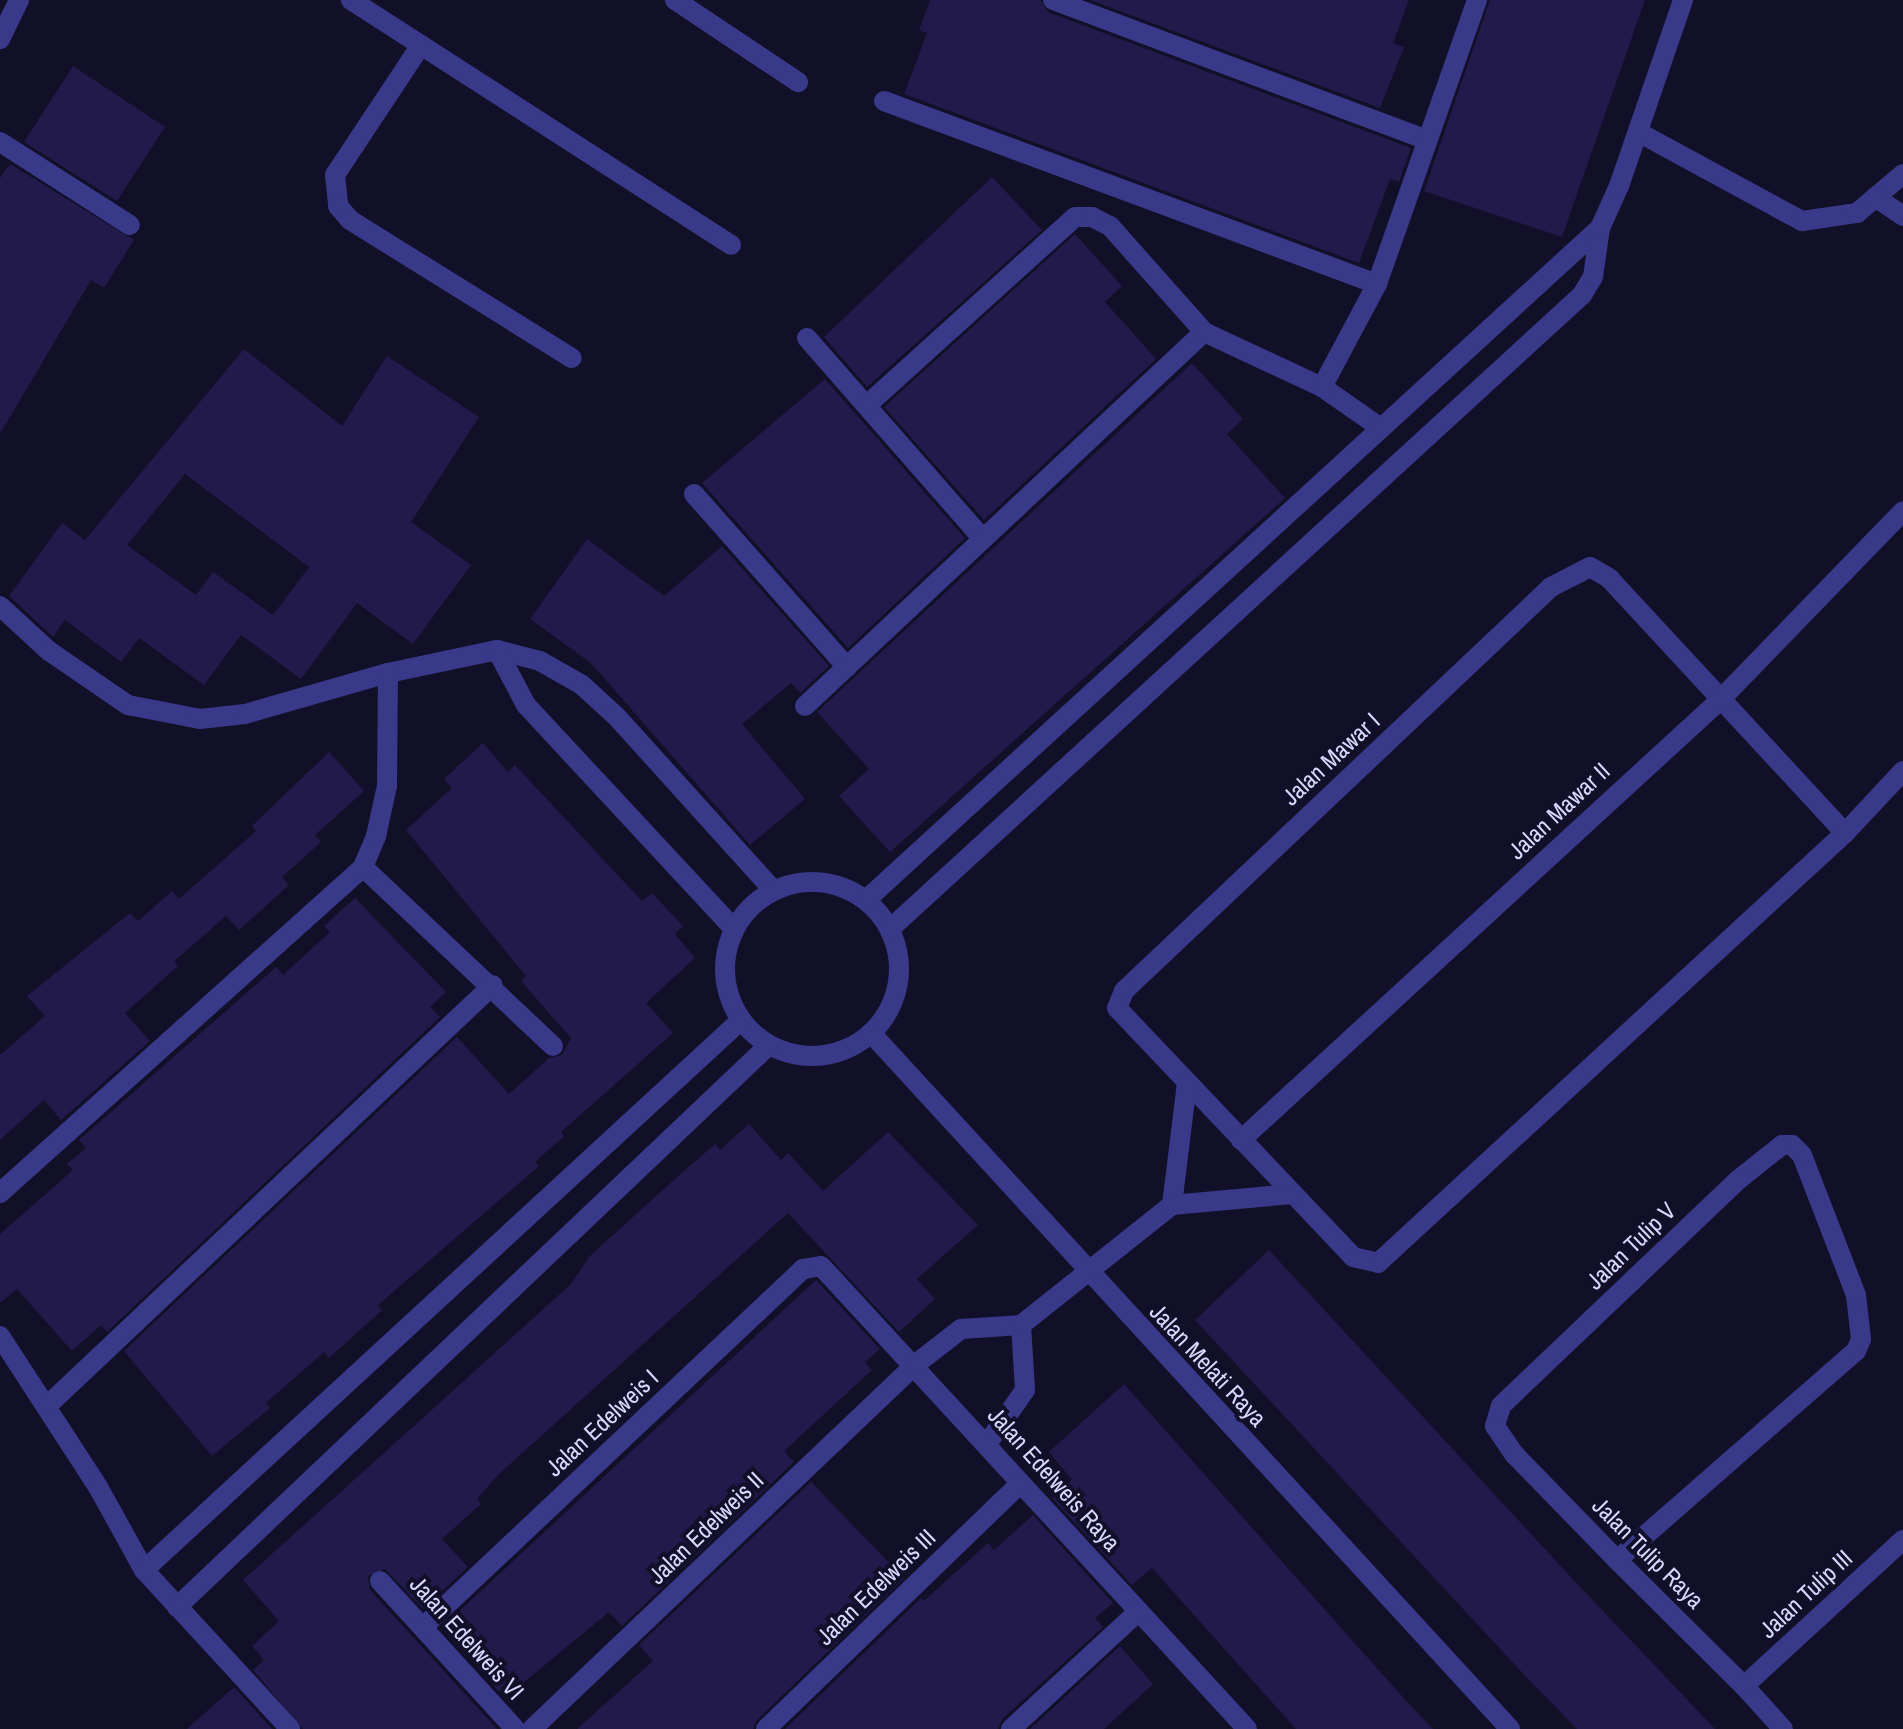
<!DOCTYPE html>
<style>
body{margin:0}
#map{position:relative;width:1903px;height:1729px;overflow:hidden;background:#120f29;font-family:"Archivo Narrow",sans-serif}
div>[style]{position:absolute}
.building>*{inset:0;background:#221a4a}
.minor>*{height:20px;margin:-10px;padding:0 10px;transform-origin:10px;border-radius:10px;background:#393989}
.minor>.ring{margin:-10px;padding:0;box-sizing:content-box;background:none;border:20px solid #393989;border-radius:50%}
.tertiary>*{height:20px;margin:-10px;padding:0 10px;transform-origin:10px;border-radius:10px;background:#393989}
span{translate:-50% -50%;white-space:nowrap;text-align:center;line-height:1.15;-webkit-text-stroke:8px #120f29;paint-order:stroke}
.street-label{font-size:24px;color:#dad7ff}
</style>
<div id="map">
<div class="building">
<i style="clip-path:polygon(930px 0,1040px 0,1048px 12px,1411px 148px,1399px 182px,1390px 179px,1359px 263px,904px 94px,927px 33px,919px 30px)"></i>
<i style="clip-path:polygon(1090px 0,1409px 0,1393px 43px,1404px 47px,1380px 108px)"></i>
<i style="clip-path:polygon(1490px 0,1645px 0,1562px 237px,1424px 191px)"></i>
<i style="clip-path:polygon(73px 66px,165px 127px,117px 201px,24px 142px)"></i>
<i style="clip-path:polygon(10px 164px,134px 240px,104px 288px,91px 280px,0 434px,0 178px)"></i>
<i style="clip-path:polygon(992px 177px,1042px 230px,867px 387px,824px 337px)"></i>
<i style="clip-path:polygon(1075px 234px,1122px 286px,1105px 302px,1156px 359px,984px 520px,884px 407px)"></i>
<i style="clip-path:polygon(evenodd,244px 349px,342px 426px,387px 356px,479px 417px,411px 522px,471px 565px,413px 644px,357px 603px,301px 679px,241px 635px,204px 685px,139px 638px,121px 662px,65px 620px,53px 637px,9px 596px,62px 523px,85px 540px,244px 349px,185px 474px,309px 567px,273px 615px,213px 572px,196px 595px,127px 545px,185px 474px)"></i>
<i style="clip-path:polygon(1192px 363px,1243px 419px,1227px 434px,1285px 498px,890px 852px,839px 796px,869px 769px,817px 712px)"></i>
<i style="clip-path:polygon(825px 379px,965px 538px,848px 648px,702px 483px)"></i>
<i style="clip-path:polygon(587px 539px,664px 596px,722px 546px,829px 666px,800px 693px,791px 683px,742px 724px,805px 799px,750px 845px,591px 663px,530px 619px)"></i>
<i style="clip-path:polygon(483px 743px,508px 772px,515px 765px,642px 901px,652px 893px,683px 926px,675px 934px,695px 958px,646px 1003px,673px 1033px,561px 1132px,564px 1136px,535px 1162px,539px 1166px,378px 1305px,382px 1310px,329px 1358px,324px 1352px,266px 1403px,270px 1408px,212px 1456px,124px 1351px,457px 1037px,509px 1094px,549px 1058px,562px 1055px,571px 1038px,521px 981px,526px 976px,406px 830px,452px 788px,444px 779px)"></i>
<i style="clip-path:polygon(329px 752px,364px 791px,315px 835px,321px 842px,282px 877px,289px 885px,239px 930px,226px 916px,174px 961px,178px 966px,125px 1013px,150px 1041px,61px 1120px,44px 1100px,0 1140px,0 1055px,45px 1016px,27px 996px,130px 913px,138px 921px,172px 891px,179px 899px,256px 831px,252px 826px)"></i>
<i style="clip-path:polygon(355px 898px,446px 992px,430px 1007px,440px 1017px,107px 1332px,101px 1325px,72px 1351px,17px 1289px,0 1303px,0 1234px,73px 1170px,67px 1164px,86px 1148px,79px 1140px,276px 967px,283px 975px,330px 932px,324px 926px)"></i>
<i style="clip-path:polygon(749px 1124px,781px 1160px,788px 1153px,823px 1191px,888px 1132px,978px 1225px,917px 1279px,935px 1299px,899px 1332px,788px 1213px,498px 1475px,477px 1499px,481px 1504px,442px 1539px,468px 1567px,423px 1609px,385px 1569px,368px 1576px,370px 1590px,497px 1729px,303px 1729px,253px 1670px,264px 1660px,252px 1646px,279px 1621px,243px 1580px,570px 1285px,590px 1256px,667px 1186px,715px 1144px,720px 1150px)"></i>
<i style="clip-path:polygon(1269px 1250px,1568px 1574px,1715px 1729px,1577px 1729px,1528px 1679px,1195px 1320px)"></i>
<i style="clip-path:polygon(816px 1280px,880px 1349px,865px 1362px,872px 1370px,784px 1451px,794px 1462px,622px 1626px,609px 1612px,505px 1698px,441px 1628px)"></i>
<i style="clip-path:polygon(1124px 1384px,1409px 1704px,1433px 1729px,1296px 1729px,1152px 1568px,1132px 1585px,1052px 1498px,1072px 1480px,1049px 1452px)"></i>
<i style="clip-path:polygon(811px 1482px,904px 1578px,757px 1720px,753px 1729px,577px 1729px,653px 1661px,639px 1645px)"></i>
<i style="clip-path:polygon(1033px 1515px,1113px 1603px,1095px 1618px,1103px 1627px,1002px 1719px,998px 1729px,785px 1729px,921px 1598px,924px 1601px,988px 1543px,994px 1550px)"></i>
<i style="clip-path:polygon(1120px 1646px,1153px 1684px,1104px 1729px,1030px 1729px)"></i>
<i style="clip-path:polygon(234px 1687px,272px 1729px,187px 1729px)"></i>
</div>
<div class="minor">
<i style="left:351px;top:0;width:452px;rotate:32.8deg"></i>
<i style="left:675px;top:0;width:148px;rotate:33.7deg"></i>
<i style="left:1053px;top:0;width:400px;rotate:20.5deg"></i>
<i style="left:421px;top:45px;width:156px;rotate:123.5deg"></i>
<i style="left:335px;top:175px;width:31px;rotate:84deg"></i>
<i style="left:338px;top:206px;width:18px;rotate:49deg"></i>
<i style="left:350px;top:220px;width:261px;rotate:31.9deg"></i>
<i style="left:884px;top:101px;width:526px;rotate:20.36deg"></i>
<i style="left:1638px;top:132px;width:187px;rotate:28.5deg"></i>
<i style="left:1802px;top:221px;width:56px;rotate:-8.3deg"></i>
<i style="left:1857px;top:213px;width:60px;rotate:-40.3deg"></i>
<i style="left:0;top:142px;width:154px;rotate:32.6deg"></i>
<i style="left:1875px;top:197px;width:34px;rotate:34deg"></i>
<i style="left:807px;top:338px;width:267px;rotate:48.8deg"></i>
<i style="left:1322px;top:387px;width:68px;rotate:34.9deg"></i>
<i style="left:867px;top:405px;width:280px;rotate:-42.1deg"></i>
<i style="left:1075px;top:217px;width:17px"></i>
<i style="left:1092px;top:217px;width:20px;rotate:27deg"></i>
<i style="left:1110px;top:226px;width:142px;rotate:48.4deg"></i>
<i style="left:694px;top:494px;width:231px;rotate:48.5deg"></i>
<i style="left:0;top:606px;width:67px;rotate:42.6deg"></i>
<i style="left:49px;top:651px;width:96px;rotate:34.4deg"></i>
<i style="left:128px;top:705px;width:73px;rotate:11deg"></i>
<i style="left:200px;top:719px;width:45px;rotate:-6.3deg"></i>
<i style="left:245px;top:714px;width:149px;rotate:-16deg"></i>
<i style="left:388px;top:673px;width:111px;rotate:-11.9deg"></i>
<i style="left:497px;top:650px;width:44px;rotate:14.3deg"></i>
<i style="left:540px;top:661px;width:48px;rotate:29.7deg"></i>
<i style="left:582px;top:685px;width:46px;rotate:42.4deg"></i>
<i style="left:616px;top:716px;width:234px;rotate:47.9deg"></i>
<i style="left:497px;top:650px;width:62px;rotate:62.2deg"></i>
<i style="left:526px;top:705px;width:306px;rotate:47.1deg"></i>
<i style="left:805px;top:706px;width:547px;rotate:-43.15deg"></i>
<i style="left:1204px;top:332px;width:130px;rotate:25deg"></i>
<i style="left:1322px;top:387px;width:117px;rotate:-61.9deg"></i>
<i style="left:1377px;top:284px;width:301px;rotate:-70.6deg"></i>
<i style="left:1845px;top:833px;width:347px;rotate:-132.8deg"></i>
<i style="left:1609px;top:578px;width:22px;rotate:-150deg"></i>
<i style="left:1590px;top:567px;width:44px;rotate:152.9deg"></i>
<i style="left:1551px;top:587px;width:588px;rotate:136.59deg"></i>
<i style="left:1124px;top:991px;width:18px;rotate:112deg"></i>
<i style="left:1117px;top:1008px;width:343px;rotate:46.5deg"></i>
<i style="left:1353px;top:1257px;width:26px;rotate:13deg"></i>
<i style="left:1378px;top:1263px;width:635px;rotate:-42.64deg"></i>
<i style="left:1845px;top:833px;width:85px;rotate:-46.9deg"></i>
<i style="left:363px;top:867px;width:261px;rotate:43.3deg"></i>
<i class="ring" style="left:725px;top:882px;width:154px;height:154px"></i>
<i style="left:866px;top:900px;width:995px;rotate:-42.48deg"></i>
<i style="left:890px;top:929px;width:939px;rotate:-42.5deg"></i>
<i style="left:1582px;top:295px;width:21px;rotate:-59deg"></i>
<i style="left:1593px;top:277px;width:49px;rotate:-81.9deg"></i>
<i style="left:1600px;top:228px;width:46px;rotate:-65.7deg"></i>
<i style="left:1619px;top:186px;width:197px;rotate:-71deg"></i>
<i style="left:871px;top:1033px;width:945px;rotate:47.44deg"></i>
<i style="left:1241px;top:1140px;width:650px;rotate:-42.57deg"></i>
<i style="left:1720px;top:700px;width:263px;rotate:-45.9deg"></i>
<i style="left:0;top:1193px;width:488px;rotate:-41.9deg"></i>
<i style="left:363px;top:867px;width:34px;rotate:-67deg"></i>
<i style="left:376px;top:836px;width:51px;rotate:-77.6deg"></i>
<i style="left:387px;top:786px;width:113px;rotate:-89.5deg"></i>
<i style="left:1172px;top:1205px;width:123px;rotate:-83deg"></i>
<i style="left:0;top:1336px;width:180px;rotate:57deg"></i>
<i style="left:98px;top:1487px;width:95px;rotate:61deg"></i>
<i style="left:144px;top:1570px;width:216px;rotate:47.4deg"></i>
<i style="left:47px;top:1406px;width:613px;rotate:-43.35deg"></i>
<i style="left:987px;top:1444px;width:66px;rotate:-54.9deg"></i>
<i style="left:1025px;top:1390px;width:65px;rotate:-93.5deg"></i>
<i style="left:1617px;top:1560px;width:317px;rotate:-41.2deg"></i>
<i style="left:1856px;top:1351px;width:13px;rotate:-67deg"></i>
<i style="left:1861px;top:1339px;width:44px;rotate:-96.5deg"></i>
<i style="left:1856px;top:1295px;width:150px;rotate:-111.1deg"></i>
<i style="left:1802px;top:1155px;width:14px;rotate:-135deg"></i>
<i style="left:1792px;top:1145px;width:10px;rotate:180deg"></i>
<i style="left:1782px;top:1145px;width:56px;rotate:141.5deg"></i>
<i style="left:1738px;top:1180px;width:327px;rotate:136.4deg"></i>
<i style="left:1501px;top:1406px;width:21px;rotate:107deg"></i>
<i style="left:1495px;top:1426px;width:34px;rotate:56deg"></i>
<i style="left:1514px;top:1454px;width:148px;rotate:45.8deg"></i>
<i style="left:1617px;top:1560px;width:179px;rotate:44.8deg"></i>
<i style="left:1744px;top:1686px;width:58px;rotate:47.8deg"></i>
<i style="left:144px;top:1570px;width:812px;rotate:-42.65deg"></i>
<i style="left:380px;top:1581px;width:200px;rotate:47.6deg"></i>
<i style="left:177px;top:1607px;width:816px;rotate:-43.51deg"></i>
<i style="left:423px;top:1627px;width:522px;rotate:-43.29deg"></i>
<i style="left:803px;top:1269px;width:18px;rotate:-9deg"></i>
<i style="left:821px;top:1266px;width:629px;rotate:47.38deg"></i>
<i style="left:1744px;top:1686px;width:216px;rotate:-42.6deg"></i>
<i style="left:532px;top:1729px;width:530px;rotate:-43.55deg"></i>
<i style="left:916px;top:1364px;width:57px;rotate:-37.9deg"></i>
<i style="left:961px;top:1329px;width:60px;rotate:-3.8deg"></i>
<i style="left:1021px;top:1325px;width:193px;rotate:-38.5deg"></i>
<i style="left:1172px;top:1205px;width:121px;rotate:-5.2deg"></i>
<i style="left:766px;top:1729px;width:354px;rotate:-44deg"></i>
<i style="left:1011px;top:1729px;width:174px;rotate:-42.7deg"></i>
</div>
<div class="tertiary">
<i style="left:0;top:39px;width:43px;rotate:-64deg"></i>
</div>
<div class="street-label">
<span style="left:1331px;top:759px;rotate:-43deg">Jalan Mawar I</span>
<span style="left:1559px;top:811px;rotate:-43deg">Jalan Mawar II</span>
<span style="left:1631px;top:1246px;rotate:-44deg">Jalan Tulip V</span>
<span style="left:1208px;top:1365px;rotate:47deg">Jalan Melati Raya</span>
<span style="left:602px;top:1423px;rotate:-43deg">Jalan Edelweis I</span>
<span style="left:1054px;top:1479px;rotate:48deg">Jalan Edelweis Raya</span>
<span style="left:706px;top:1528px;rotate:-44deg">Jalan Edelweis II</span>
<span style="left:1648px;top:1553px;rotate:45deg">Jalan Tulip Raya</span>
<span style="left:876px;top:1587px;rotate:-44deg">Jalan Edelweis III</span>
<span style="left:1806px;top:1594px;rotate:-43deg">Jalan Tulip III</span>
<span style="left:467px;top:1638px;rotate:48deg">Jalan Edelweis VI</span>
</div>
</div>
